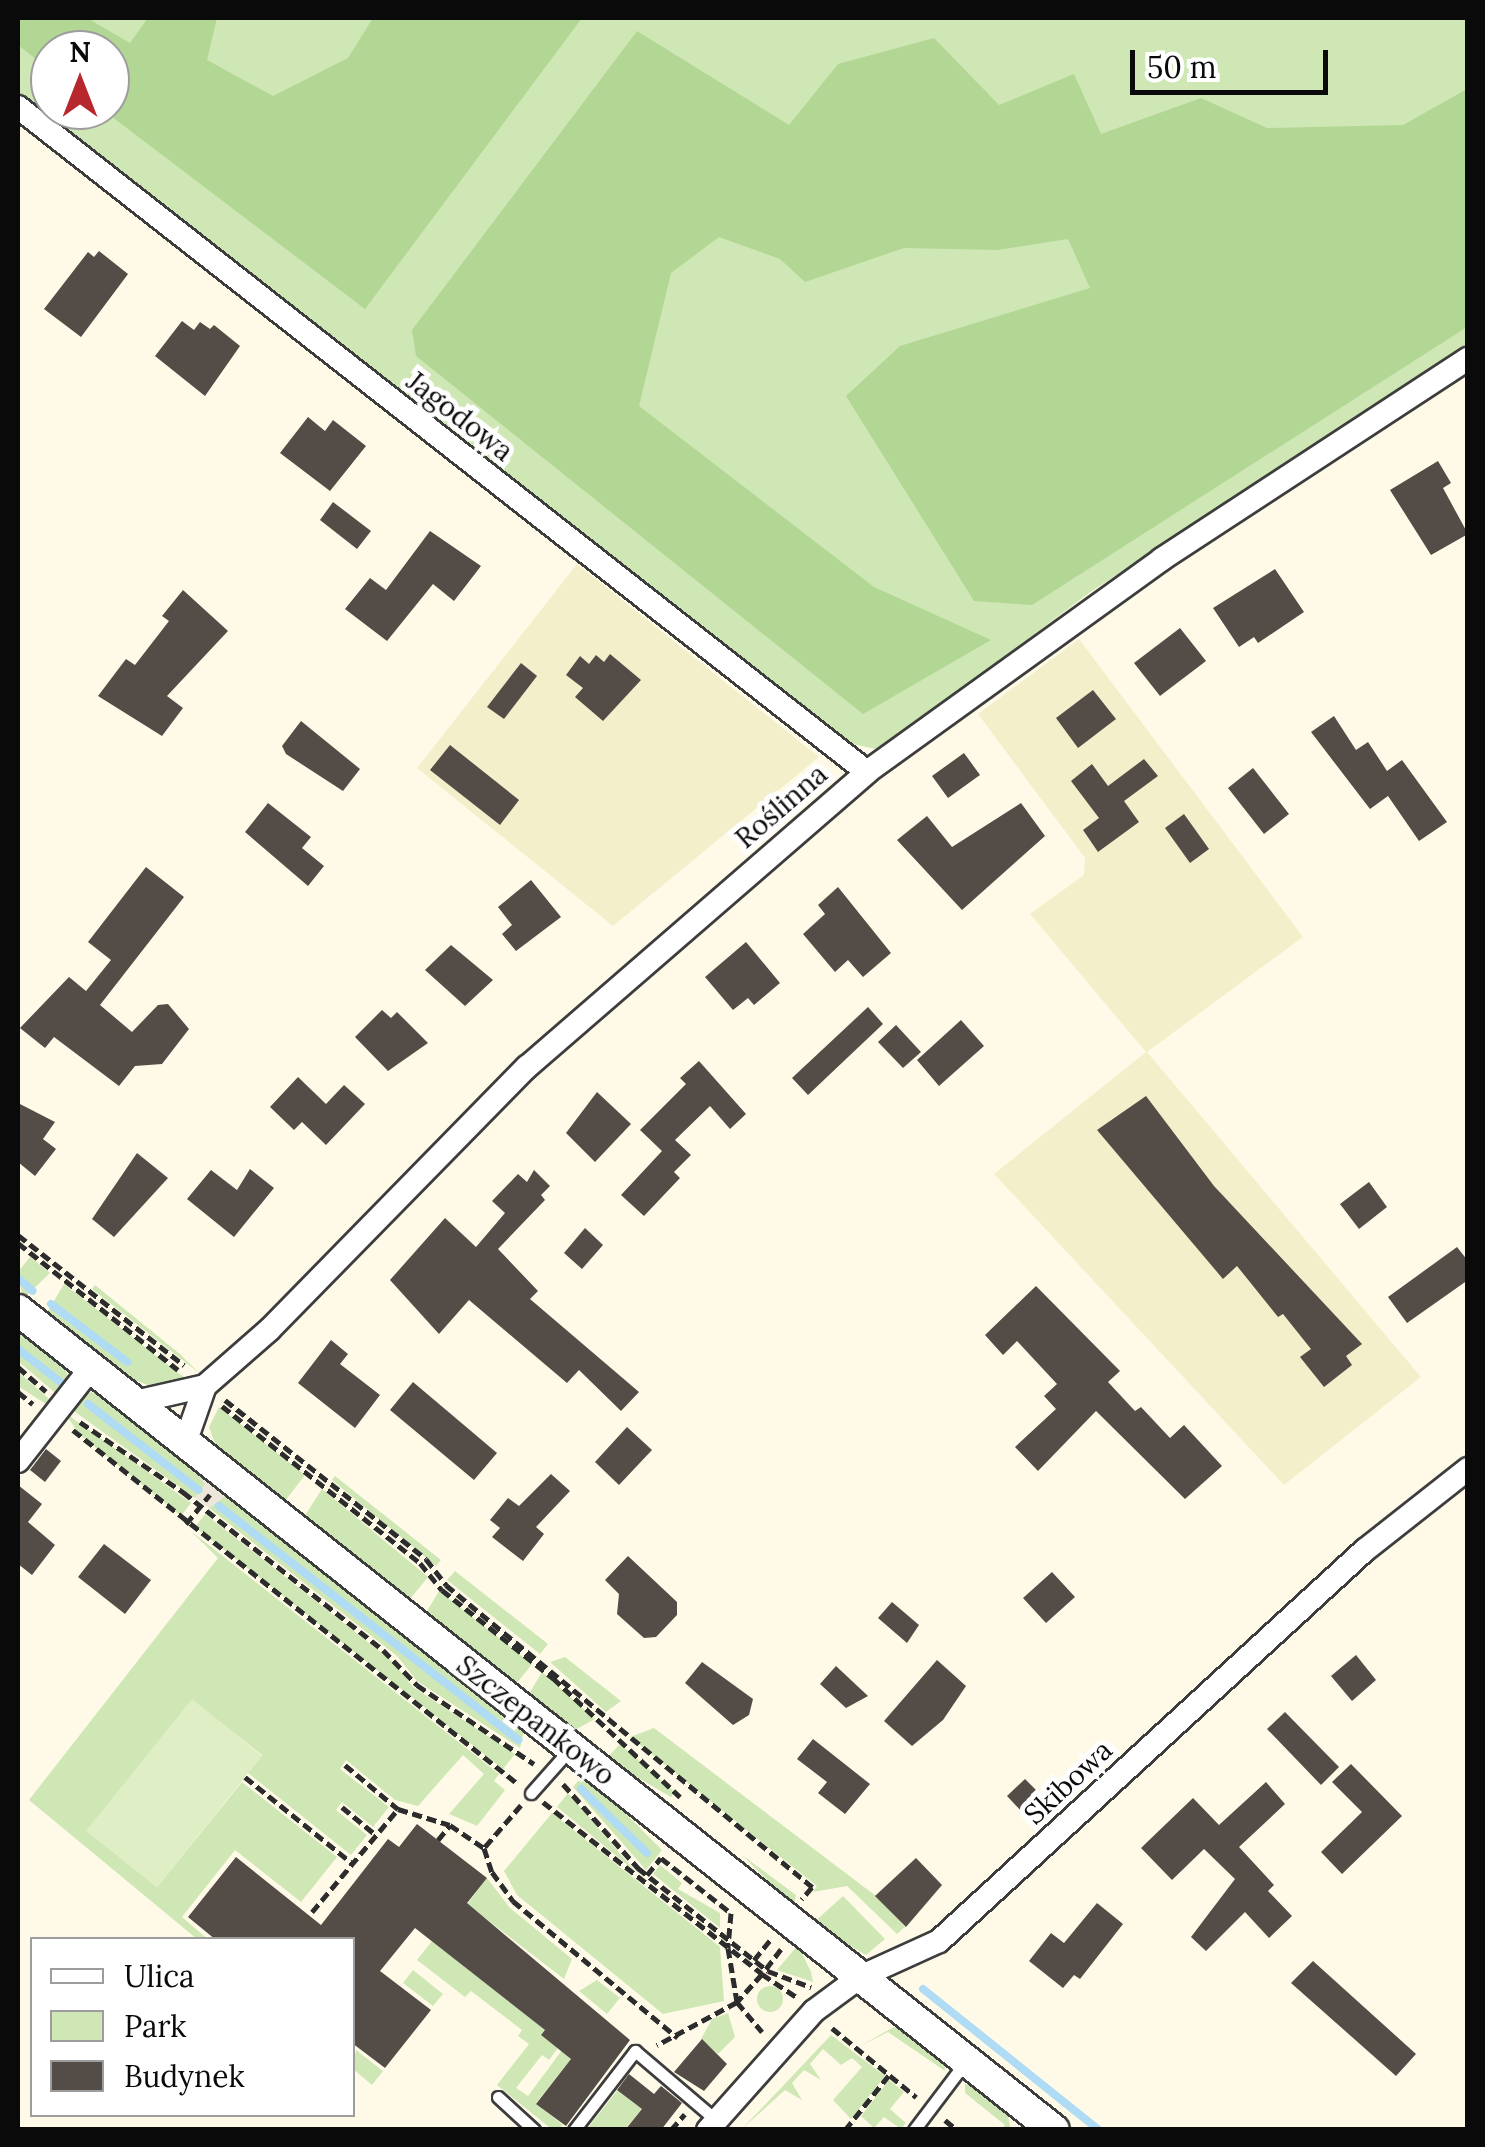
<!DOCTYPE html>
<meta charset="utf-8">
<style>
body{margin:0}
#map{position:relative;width:1485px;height:2147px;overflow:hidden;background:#fffae8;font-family:Lora,serif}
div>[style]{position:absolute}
.farmland>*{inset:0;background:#f3efca}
.green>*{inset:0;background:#cfe7b4}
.round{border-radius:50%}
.forest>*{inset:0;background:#b2d794}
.pitch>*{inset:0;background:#e0eec6}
.plaza>*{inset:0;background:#ece7da}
.stream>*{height:8px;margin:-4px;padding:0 4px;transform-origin:4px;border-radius:4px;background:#afdbf4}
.building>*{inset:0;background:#534c47}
.path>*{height:5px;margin-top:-2.5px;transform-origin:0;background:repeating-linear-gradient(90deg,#2c2c2c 0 10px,transparent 0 15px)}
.roads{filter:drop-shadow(2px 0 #3d3d3d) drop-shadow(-2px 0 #3d3d3d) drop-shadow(0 2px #3d3d3d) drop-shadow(0 -2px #3d3d3d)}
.service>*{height:11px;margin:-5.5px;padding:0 5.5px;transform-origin:5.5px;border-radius:5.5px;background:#fff}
.minor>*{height:22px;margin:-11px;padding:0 11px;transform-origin:11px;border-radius:11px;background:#fff}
.tertiary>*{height:30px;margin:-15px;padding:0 15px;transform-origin:15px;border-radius:15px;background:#fff}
span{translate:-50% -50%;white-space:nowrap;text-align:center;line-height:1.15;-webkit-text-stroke:10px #fff;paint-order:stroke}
.street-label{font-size:28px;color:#0a0a0a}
.frame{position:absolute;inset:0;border:20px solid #0a0a0a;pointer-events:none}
.legend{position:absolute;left:30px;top:1937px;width:325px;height:180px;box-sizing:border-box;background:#fff;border:2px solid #9d9d9d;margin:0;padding:12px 18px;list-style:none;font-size:30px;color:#0a0a0a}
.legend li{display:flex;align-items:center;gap:20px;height:50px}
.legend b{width:50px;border:2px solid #9d9d9d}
.north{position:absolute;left:30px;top:30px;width:100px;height:100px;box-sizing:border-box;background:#fff;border:2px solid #9d9d9d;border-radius:50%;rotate:0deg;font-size:28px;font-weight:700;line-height:40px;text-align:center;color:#0a0a0a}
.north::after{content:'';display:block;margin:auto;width:35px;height:45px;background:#b6272e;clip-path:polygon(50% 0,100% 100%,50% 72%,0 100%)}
.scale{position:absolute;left:1130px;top:50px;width:198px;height:45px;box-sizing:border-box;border:5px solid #0a0a0a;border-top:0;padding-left:12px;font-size:30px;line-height:35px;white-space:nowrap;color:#0a0a0a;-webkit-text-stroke:8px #fff;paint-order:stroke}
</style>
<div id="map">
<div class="farmland">
<i style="clip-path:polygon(577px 564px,819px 757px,613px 926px,417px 768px)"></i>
<i style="clip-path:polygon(1079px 639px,1303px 937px,1147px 1052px,1421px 1377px,1284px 1485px,994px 1174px,1146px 1052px,1030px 914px,1084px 875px,1085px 858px,978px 714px)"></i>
</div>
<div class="green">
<i style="clip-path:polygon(evenodd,18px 18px,1467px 18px,1467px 343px,1089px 593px,881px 750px,847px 743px,18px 92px,18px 18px,50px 50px,110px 50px,110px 110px,50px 110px,50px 50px)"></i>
<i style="clip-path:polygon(30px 1257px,50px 1273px,23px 1299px,18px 1272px)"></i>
<i style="clip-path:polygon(64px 1284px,186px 1379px,154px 1387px,122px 1376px,45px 1316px)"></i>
<i style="clip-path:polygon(95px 1285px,181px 1355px,199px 1373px,92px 1289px)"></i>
<i style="clip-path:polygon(18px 1326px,65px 1365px,68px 1379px,61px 1398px,18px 1361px)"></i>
<i style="clip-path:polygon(18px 1372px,55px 1404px,52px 1408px,18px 1386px)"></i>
<i style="clip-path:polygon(102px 1392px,186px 1459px,206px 1485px,195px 1498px,68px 1407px,83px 1393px)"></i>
<i style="clip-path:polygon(219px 1407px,305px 1475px,285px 1501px,219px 1454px,209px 1427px)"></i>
<i style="clip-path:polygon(64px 1412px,191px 1503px,181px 1516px,80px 1435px)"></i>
<i style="clip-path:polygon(335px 1476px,441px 1560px,436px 1566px,332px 1480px)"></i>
<i style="clip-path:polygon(322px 1489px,428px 1577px,410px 1599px,302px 1520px)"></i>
<i style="clip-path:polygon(229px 1493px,525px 1726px,520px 1748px,417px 1681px,397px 1656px,209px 1508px)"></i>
<i style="clip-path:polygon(205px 1514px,393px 1662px,413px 1687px,515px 1754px,503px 1769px,195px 1527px)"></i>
<i style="clip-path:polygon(191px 1531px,499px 1774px,494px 1781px,505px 1790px,477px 1826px,449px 1814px,484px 1774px,463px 1755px,418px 1806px,395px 1800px,346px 1760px,340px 1769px,389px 1807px,373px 1827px,342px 1802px,336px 1810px,367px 1835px,351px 1855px,248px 1773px,262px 1755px,192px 1700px,87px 1831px,157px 1887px,242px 1782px,337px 1857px,301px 1902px,235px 1850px,182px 1917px,209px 1940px,197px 1939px,29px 1800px,218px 1558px)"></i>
<i style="clip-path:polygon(455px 1571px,548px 1644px,540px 1654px,447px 1580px)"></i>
<i style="clip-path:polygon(439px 1591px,532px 1664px,517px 1683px,424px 1616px)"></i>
<i style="clip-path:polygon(565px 1657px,621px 1701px,606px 1712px,550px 1662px)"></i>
<i style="clip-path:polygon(542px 1672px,595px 1719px,571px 1732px,527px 1697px)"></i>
<i style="clip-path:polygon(654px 1728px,876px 1896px,905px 1927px,897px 1934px,847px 1886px,813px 1892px,817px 1886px,630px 1737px)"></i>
<i style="clip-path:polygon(620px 1744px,675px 1792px,671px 1797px,606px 1759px)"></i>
<i style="clip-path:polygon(578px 1781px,594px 1782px,662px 1850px,646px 1870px,573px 1787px)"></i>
<i style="clip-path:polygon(568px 1793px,635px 1871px,557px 1807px)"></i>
<i style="clip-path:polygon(552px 1813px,720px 1947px,724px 2001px,663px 2014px,517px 1895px,504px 1871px)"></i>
<i style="clip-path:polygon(742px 1855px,796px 1895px,794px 1907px)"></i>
<i style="clip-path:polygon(660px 1865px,682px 1883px,678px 1889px,720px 1913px,720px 1928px,653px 1874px)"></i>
<i style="clip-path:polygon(487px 1878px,510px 1908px,572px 1959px,564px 1979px,467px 1904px)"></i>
<i style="clip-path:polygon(843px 1896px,885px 1939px,866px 1955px,812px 1924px)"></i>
<i style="clip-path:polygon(432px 1941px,545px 2030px,541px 2035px,558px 2048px,549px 2060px,542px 2055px,516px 2088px,528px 2096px,565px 2046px,575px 2054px,536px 2103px,563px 2125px,559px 2128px,549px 2127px,497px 2085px,529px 2044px,518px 2036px,522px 2030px,471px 1991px,465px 1997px,417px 1960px)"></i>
<i style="clip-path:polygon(798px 1945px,811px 1972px,813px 1982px,777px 1970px)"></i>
<i style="clip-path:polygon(413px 1970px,443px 1994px,433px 2006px,403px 1983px)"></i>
<i style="clip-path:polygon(597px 1980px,620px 1998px,607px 2014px,579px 1991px)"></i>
<i class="round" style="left:757px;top:1986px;width:26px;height:26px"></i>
<i style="clip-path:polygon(728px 2013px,735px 2037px,718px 2054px,701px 2039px,712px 2019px)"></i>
<i style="clip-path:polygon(901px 2023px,944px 2057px,945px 2071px,888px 2032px,858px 2047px)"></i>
<i style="clip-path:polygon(831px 2035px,885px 2076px,851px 2119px,833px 2100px,862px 2067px,852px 2058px,841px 2065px,823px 2049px,810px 2064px,821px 2080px,804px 2070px,792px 2083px,802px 2100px,785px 2090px,742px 2129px)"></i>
<i style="clip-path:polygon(356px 2050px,383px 2071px,372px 2085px,353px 2069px)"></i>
<i style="clip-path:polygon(889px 2080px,904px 2092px,890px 2109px,906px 2123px,901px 2129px,884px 2117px,874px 2128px,861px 2116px)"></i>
<i style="clip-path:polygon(624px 2082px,621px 2093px,642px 2109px,625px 2129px,586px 2130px)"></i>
<i style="clip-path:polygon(965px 2084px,977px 2084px,1005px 2105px,1011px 2129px,1002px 2129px,1005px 2125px,965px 2093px)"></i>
</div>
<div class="forest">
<i style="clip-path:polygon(18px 18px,87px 18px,130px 43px,148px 18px,217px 18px,207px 60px,273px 96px,348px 58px,373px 18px,582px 18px,365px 309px,103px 110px,110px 110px,110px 50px,50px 50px,50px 70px,18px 45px)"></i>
<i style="clip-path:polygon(637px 31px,789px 125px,838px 64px,934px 38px,999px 105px,1074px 74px,1101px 134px,1201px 98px,1267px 128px,1403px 125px,1467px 89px,1467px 327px,1032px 605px,974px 601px,846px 396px,900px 346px,1090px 288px,1068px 239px,998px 250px,904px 248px,805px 282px,780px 259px,719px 237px,671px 273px,639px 406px,874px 587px,991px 640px,863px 714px,416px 356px,412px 330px)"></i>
</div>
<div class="pitch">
<i style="clip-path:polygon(192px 1699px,262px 1756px,157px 1887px,86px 1831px)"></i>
</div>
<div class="plaza">
<i style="clip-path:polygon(186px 1459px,229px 1493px,209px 1508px,195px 1498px,205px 1484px)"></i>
</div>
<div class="stream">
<i style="left:19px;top:1279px;width:18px;rotate:41deg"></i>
<i style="left:51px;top:1304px;width:96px;rotate:37.3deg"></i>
<i style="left:18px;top:1349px;width:58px;rotate:38deg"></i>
<i style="left:88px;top:1404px;width:140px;rotate:37.8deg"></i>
<i style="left:219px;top:1506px;width:380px;rotate:38deg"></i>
<i style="left:581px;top:1789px;width:92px;rotate:44.1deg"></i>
<i style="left:923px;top:1989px;width:226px;rotate:38.7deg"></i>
</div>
<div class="building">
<i style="clip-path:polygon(99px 251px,128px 274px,81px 337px,44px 309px,88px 252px,94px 257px)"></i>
<i style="clip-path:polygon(182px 321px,194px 330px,200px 322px,210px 329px,214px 325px,240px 346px,205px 396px,155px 356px)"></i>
<i style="clip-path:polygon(308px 417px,325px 431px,333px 420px,366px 446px,330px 491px,280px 453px)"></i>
<i style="clip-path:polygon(1438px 461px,1451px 483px,1443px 488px,1468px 534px,1431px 555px,1390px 490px)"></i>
<i style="clip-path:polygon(333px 502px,371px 531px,357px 549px,320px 520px)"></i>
<i style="clip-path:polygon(430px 531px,481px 566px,454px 601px,433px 584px,387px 641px,345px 609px,370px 578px,386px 590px)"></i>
<i style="clip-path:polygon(1275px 569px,1304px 612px,1258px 643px,1254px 637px,1239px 647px,1213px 608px)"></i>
<i style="clip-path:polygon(183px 590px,228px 631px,167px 696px,183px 708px,162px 736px,98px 696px,126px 659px,135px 665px,169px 621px,162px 616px)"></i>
<i style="clip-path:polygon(1180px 628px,1206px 661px,1160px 696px,1134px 663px)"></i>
<i style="clip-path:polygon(610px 654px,641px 680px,603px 721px,575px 697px,583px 688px,566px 675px,580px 656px,589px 664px,596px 655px,604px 662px)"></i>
<i style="clip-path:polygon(521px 663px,537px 676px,504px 719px,487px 707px)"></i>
<i style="clip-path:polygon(1093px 690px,1116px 719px,1078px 748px,1056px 718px)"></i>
<i style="clip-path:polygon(1334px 716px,1356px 750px,1368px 742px,1387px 771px,1402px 760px,1447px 822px,1419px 841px,1388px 796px,1370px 809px,1311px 732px)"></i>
<i style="clip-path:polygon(301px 721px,360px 769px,343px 791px,286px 754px,282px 746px)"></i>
<i style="clip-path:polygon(450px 745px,519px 800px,500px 825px,430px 770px)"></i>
<i style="clip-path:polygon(964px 753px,980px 775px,948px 798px,932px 776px)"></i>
<i style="clip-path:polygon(1144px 759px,1158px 776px,1124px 801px,1139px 822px,1098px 852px,1083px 830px,1099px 818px,1071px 781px,1092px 764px,1108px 786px)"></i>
<i style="clip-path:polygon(1253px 768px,1289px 814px,1264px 834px,1228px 788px)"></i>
<i style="clip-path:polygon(268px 803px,311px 837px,302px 848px,324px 866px,308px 886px,245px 832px)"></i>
<i style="clip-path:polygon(1021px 803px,1045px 836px,962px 910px,897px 840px,927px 816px,952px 847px)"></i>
<i style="clip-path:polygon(1184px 814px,1209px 849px,1190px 863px,1165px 828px)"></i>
<i style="clip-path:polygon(146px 867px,184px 897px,100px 1005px,132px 1032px,158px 1005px,168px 1004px,189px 1029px,162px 1064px,135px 1066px,119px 1086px,54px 1037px,45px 1048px,20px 1028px,69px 977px,86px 991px,111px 960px,88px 942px)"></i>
<i style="clip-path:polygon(531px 880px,561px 917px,516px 951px,502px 934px,512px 925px,498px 907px)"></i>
<i style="clip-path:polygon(838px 887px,891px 953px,863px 977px,848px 960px,835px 972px,803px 934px,825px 914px,818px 905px)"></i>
<i style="clip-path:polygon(746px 942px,780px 983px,754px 1005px,748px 998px,733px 1010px,705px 977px)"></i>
<i style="clip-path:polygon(451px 945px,493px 980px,465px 1006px,425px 970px)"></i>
<i style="clip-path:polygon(868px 1007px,883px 1024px,808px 1095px,792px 1078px)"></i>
<i style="clip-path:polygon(382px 1010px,391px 1018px,397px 1012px,428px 1043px,388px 1071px,355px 1037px)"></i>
<i style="clip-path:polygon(961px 1020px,984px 1046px,939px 1086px,917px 1060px)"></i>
<i style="clip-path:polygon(896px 1025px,921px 1052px,903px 1068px,878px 1042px)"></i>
<i style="clip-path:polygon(699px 1061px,746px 1114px,730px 1129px,710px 1106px,675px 1140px,691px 1155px,674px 1172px,680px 1178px,644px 1216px,621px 1195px,662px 1151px,640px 1130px,686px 1084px,680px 1078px)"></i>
<i style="clip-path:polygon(298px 1077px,326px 1104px,344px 1085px,365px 1104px,326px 1145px,302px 1122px,294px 1130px,270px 1107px)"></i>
<i style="clip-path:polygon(597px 1092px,631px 1124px,595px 1162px,566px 1133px)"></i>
<i style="clip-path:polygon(1146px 1096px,1214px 1186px,1362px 1344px,1346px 1356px,1352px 1365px,1324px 1387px,1300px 1357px,1311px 1349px,1283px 1314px,1278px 1317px,1237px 1266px,1223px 1279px,1097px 1130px)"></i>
<i style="clip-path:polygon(18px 1103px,55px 1122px,43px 1139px,56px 1149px,35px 1176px,18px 1162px)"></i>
<i style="clip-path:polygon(137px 1153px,168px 1178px,114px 1237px,92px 1219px)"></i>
<i style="clip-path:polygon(250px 1169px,274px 1188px,234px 1237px,187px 1199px,211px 1170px,237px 1190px)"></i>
<i style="clip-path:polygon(534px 1170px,550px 1186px,541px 1195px,545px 1200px,498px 1249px,538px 1291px,530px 1299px,639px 1392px,621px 1411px,579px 1370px,567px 1383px,469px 1300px,439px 1334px,390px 1280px,445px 1218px,476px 1247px,505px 1213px,492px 1201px,518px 1174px,527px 1182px)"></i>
<i style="clip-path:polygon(1369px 1182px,1387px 1207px,1359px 1229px,1340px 1204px)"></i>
<i style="clip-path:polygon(585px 1228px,603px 1245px,582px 1269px,564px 1253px)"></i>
<i style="clip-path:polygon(1457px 1247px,1468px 1261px,1468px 1280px,1407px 1323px,1388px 1297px)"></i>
<i style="clip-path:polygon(1036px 1286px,1120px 1371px,1108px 1382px,1135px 1411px,1141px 1407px,1170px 1438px,1184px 1425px,1222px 1466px,1185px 1499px,1096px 1411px,1038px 1471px,1015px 1447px,1056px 1409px,1044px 1396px,1057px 1384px,1017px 1341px,1003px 1355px,985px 1335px)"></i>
<i style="clip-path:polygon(331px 1340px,348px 1354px,340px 1364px,380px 1395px,355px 1428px,298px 1383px)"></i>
<i style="clip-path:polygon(413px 1382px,497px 1453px,474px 1480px,390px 1410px)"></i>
<i style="clip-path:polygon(627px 1427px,652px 1450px,619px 1485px,595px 1462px)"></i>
<i style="clip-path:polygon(46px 1449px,61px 1461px,45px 1482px,30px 1470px)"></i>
<i style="clip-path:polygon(551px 1474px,570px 1491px,536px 1527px,544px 1534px,523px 1561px,492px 1537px,500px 1528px,490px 1520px,508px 1498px,519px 1506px)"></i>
<i style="clip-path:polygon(18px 1485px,42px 1504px,28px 1522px,55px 1545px,32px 1575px,18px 1564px)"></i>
<i style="clip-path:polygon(104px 1544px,151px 1580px,125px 1614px,78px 1577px)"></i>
<i style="clip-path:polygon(628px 1556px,677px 1602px,677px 1615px,656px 1637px,644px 1638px,617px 1614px,619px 1594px,605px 1580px)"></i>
<i style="clip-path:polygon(1052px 1572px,1075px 1597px,1046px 1623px,1023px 1598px)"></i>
<i style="clip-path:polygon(892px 1602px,919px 1625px,907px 1643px,878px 1618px)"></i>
<i style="clip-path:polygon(1356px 1655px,1376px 1680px,1352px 1701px,1331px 1676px)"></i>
<i style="clip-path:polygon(937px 1660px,966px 1686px,943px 1720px,912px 1746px,884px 1721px)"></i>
<i style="clip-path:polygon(702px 1662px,753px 1699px,749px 1715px,733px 1725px,685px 1683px)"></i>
<i style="clip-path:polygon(836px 1666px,868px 1696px,846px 1708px,820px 1684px)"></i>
<i style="clip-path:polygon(1285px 1712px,1339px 1767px,1321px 1785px,1267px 1729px)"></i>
<i style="clip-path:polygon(813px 1739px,870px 1784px,845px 1814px,818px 1793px,827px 1782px,797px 1759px)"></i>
<i style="clip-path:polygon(1351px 1764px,1402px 1816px,1342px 1874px,1321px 1852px,1362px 1812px,1332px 1782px)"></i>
<i style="clip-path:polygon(1025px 1779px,1040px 1794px,1022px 1812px,1007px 1796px)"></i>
<i style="clip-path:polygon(1266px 1782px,1285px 1804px,1239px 1847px,1274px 1885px,1268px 1891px,1292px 1916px,1269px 1938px,1245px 1912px,1206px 1951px,1191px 1937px,1235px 1879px,1204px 1849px,1172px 1880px,1141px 1848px,1193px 1798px,1219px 1825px)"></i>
<i style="clip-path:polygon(417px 1824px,487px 1878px,467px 1903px,630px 2040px,566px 2126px,536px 2104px,571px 2059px,541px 2035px,545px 2030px,415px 1928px,380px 1971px,431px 2010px,385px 2068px,352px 2043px,352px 1940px,216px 1940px,188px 1917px,236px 1857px,321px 1925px,388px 1839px,399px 1847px)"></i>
<i style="clip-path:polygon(916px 1858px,942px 1885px,906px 1927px,875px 1896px)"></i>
<i style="clip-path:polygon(1097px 1903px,1123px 1924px,1080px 1979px,1074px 1975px,1063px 1988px,1029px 1961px,1051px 1933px,1064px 1943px)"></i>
<i style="clip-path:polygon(1313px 1961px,1416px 2054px,1396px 2076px,1291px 1983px)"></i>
<i style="clip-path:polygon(702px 2039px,727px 2064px,704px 2091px,674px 2072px)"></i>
<i style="clip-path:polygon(629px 2074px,654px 2094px,661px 2086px,682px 2103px,661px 2130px,625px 2130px,642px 2109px,617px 2090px)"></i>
</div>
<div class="path">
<i style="left:18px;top:1235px;width:211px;rotate:38.1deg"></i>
<i style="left:18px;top:1243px;width:204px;rotate:38.4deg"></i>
<i style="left:18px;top:1367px;width:37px;rotate:41deg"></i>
<i style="left:18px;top:1392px;width:19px;rotate:39deg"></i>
<i style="left:225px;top:1400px;width:256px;rotate:38.3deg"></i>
<i style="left:426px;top:1559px;width:33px;rotate:52deg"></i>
<i style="left:446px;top:1585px;width:475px;rotate:39.5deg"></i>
<i style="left:812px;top:1887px;width:16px;rotate:130deg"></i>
<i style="left:222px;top:1406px;width:253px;rotate:38.4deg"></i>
<i style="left:420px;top:1563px;width:35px;rotate:51deg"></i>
<i style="left:442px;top:1590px;width:142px;rotate:38.4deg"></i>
<i style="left:553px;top:1678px;width:174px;rotate:43.1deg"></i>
<i style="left:80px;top:1422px;width:125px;rotate:34.2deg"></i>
<i style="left:183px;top:1492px;width:255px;rotate:38.3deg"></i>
<i style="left:383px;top:1650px;width:49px;rotate:45.8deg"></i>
<i style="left:417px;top:1685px;width:141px;rotate:34deg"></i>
<i style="left:73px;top:1430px;width:569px;rotate:38.5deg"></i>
<i style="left:186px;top:1524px;width:38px;rotate:-51deg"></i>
<i style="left:345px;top:1765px;width:69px;rotate:39.7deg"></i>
<i style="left:245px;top:1777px;width:137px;rotate:38.8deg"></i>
<i style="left:563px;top:1784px;width:113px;rotate:48.2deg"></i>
<i style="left:638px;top:1868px;width:166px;rotate:38.4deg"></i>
<i style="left:768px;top:1971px;width:46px;rotate:20.4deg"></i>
<i style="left:543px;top:1802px;width:278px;rotate:38.1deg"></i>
<i style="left:762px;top:1974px;width:38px;rotate:132deg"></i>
<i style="left:737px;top:2002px;width:91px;rotate:151.7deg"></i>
<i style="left:521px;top:1805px;width:57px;rotate:130.7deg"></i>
<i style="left:484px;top:1848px;width:25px;rotate:72deg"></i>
<i style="left:492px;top:1872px;width:36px;rotate:54deg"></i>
<i style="left:513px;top:1901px;width:214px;rotate:39.7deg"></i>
<i style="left:342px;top:1807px;width:44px;rotate:39.5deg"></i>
<i style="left:438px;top:1840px;width:19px;rotate:-51deg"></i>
<i style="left:647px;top:1875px;width:22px;rotate:-51deg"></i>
<i style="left:661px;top:1858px;width:89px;rotate:38.2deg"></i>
<i style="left:731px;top:1913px;width:35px;rotate:95deg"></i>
<i style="left:728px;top:1948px;width:55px;rotate:80.5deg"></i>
<i style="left:737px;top:2002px;width:39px;rotate:50deg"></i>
<i style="left:312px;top:1912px;width:134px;rotate:-50.1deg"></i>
<i style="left:398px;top:1809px;width:54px;rotate:17.1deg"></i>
<i style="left:450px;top:1825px;width:41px;rotate:34.1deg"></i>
<i style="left:781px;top:1949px;width:31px;rotate:127deg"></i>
<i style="left:762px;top:1974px;width:43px;rotate:33.7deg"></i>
<i style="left:754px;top:1960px;width:27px;rotate:-51deg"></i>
<i style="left:832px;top:2028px;width:109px;rotate:39.4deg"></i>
<i style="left:945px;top:2120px;width:16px;rotate:40deg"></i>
<i style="left:671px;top:2130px;width:21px;rotate:-49deg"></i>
<i style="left:845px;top:2130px;width:70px;rotate:-51.3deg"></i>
</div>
<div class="roads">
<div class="service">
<i style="left:531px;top:1793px;width:60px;rotate:-48.4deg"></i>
<i style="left:498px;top:2097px;width:49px;rotate:42.5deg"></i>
<i style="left:574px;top:2130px;width:100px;rotate:-52.3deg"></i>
<i style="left:635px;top:2051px;width:106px;rotate:40.4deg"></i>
<i style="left:914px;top:2130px;width:83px;rotate:-52.9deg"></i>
</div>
<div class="minor">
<i style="left:18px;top:107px;width:1078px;rotate:38.07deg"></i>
<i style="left:135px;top:1402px;width:72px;rotate:-12.9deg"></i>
<i style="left:205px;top:1386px;width:86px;rotate:-41.2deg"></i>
<i style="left:270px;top:1329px;width:367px;rotate:-45.6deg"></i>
<i style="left:527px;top:1067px;width:450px;rotate:-40.9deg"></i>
<i style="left:867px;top:772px;width:364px;rotate:-35.8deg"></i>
<i style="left:1162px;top:559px;width:366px;rotate:-33.2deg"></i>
<i style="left:185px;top:1443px;width:60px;rotate:-70.7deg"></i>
<i style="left:18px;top:1461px;width:118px;rotate:-51.9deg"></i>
<i style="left:708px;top:2130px;width:159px;rotate:-48.3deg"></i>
<i style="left:814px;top:2011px;width:57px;rotate:-36.5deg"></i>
<i style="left:860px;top:1977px;width:87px;rotate:-24.5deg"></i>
<i style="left:939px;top:1941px;width:578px;rotate:-42.55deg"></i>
<i style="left:1365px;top:1550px;width:131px;rotate:-38.2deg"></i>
</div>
<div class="tertiary">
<i style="left:18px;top:1310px;width:1321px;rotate:38.36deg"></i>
</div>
</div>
<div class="street-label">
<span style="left:460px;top:416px;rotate:38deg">Jagodowa</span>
<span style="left:781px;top:806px;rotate:-41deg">Roślinna</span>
<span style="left:536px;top:1720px;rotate:38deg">Szczepankowo</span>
<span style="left:1068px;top:1782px;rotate:-43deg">Skibowa</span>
</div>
<div class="frame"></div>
<ul class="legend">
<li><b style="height:12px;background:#fff"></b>Ulica</li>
<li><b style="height:28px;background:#cfe7b4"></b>Park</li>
<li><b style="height:28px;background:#534c47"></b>Budynek</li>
</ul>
<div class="north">N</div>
<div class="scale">50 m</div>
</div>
